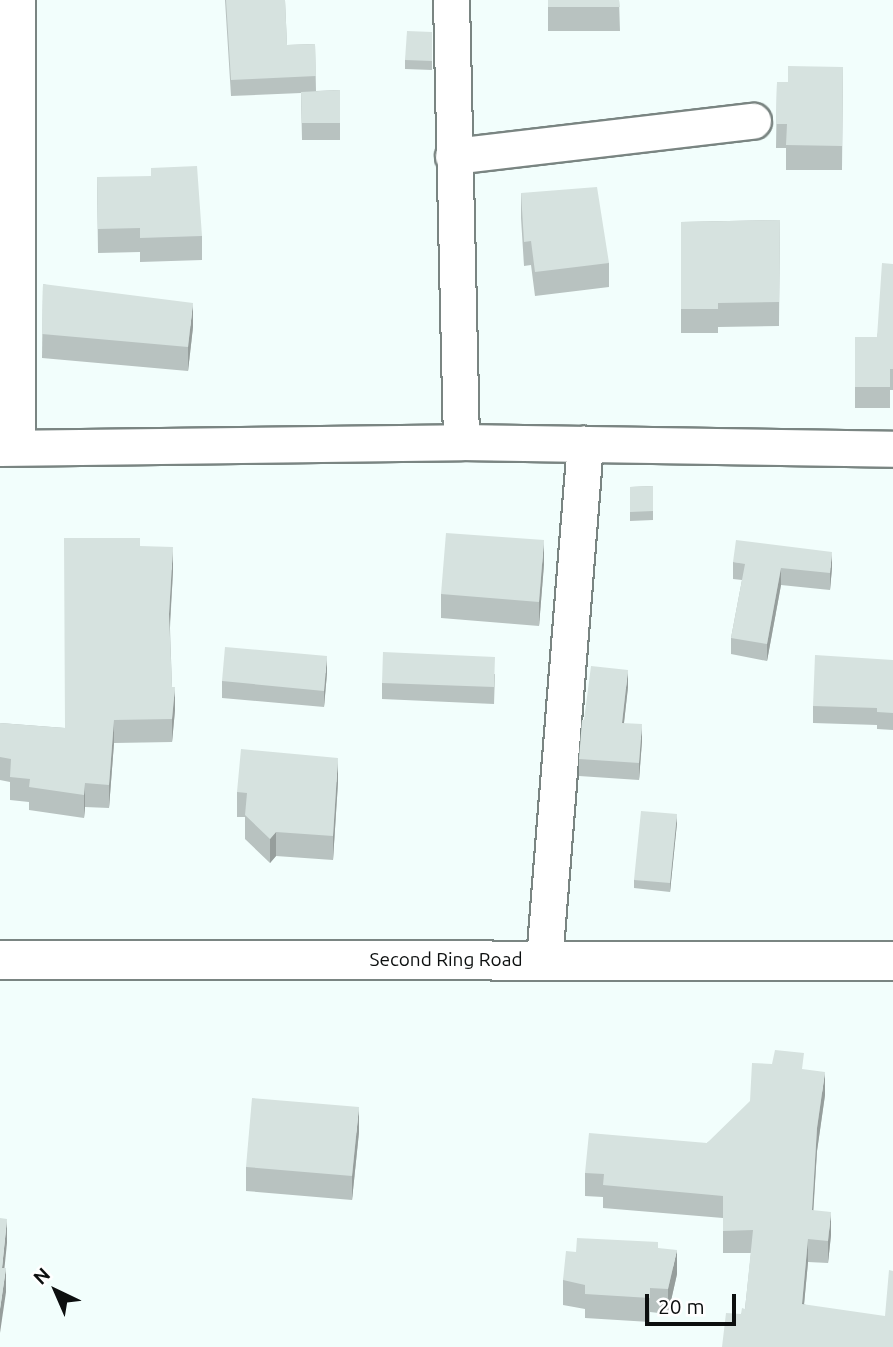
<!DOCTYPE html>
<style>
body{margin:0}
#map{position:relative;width:893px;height:1347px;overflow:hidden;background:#f2fefc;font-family:Ubuntu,sans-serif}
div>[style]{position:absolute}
.roads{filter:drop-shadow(2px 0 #7a8582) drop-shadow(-2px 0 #7a8582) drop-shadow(0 2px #7a8582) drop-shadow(0 -2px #7a8582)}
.street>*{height:35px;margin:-17.5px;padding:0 17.5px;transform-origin:17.5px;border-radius:17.5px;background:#fff}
.secondary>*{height:38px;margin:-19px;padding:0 19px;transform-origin:19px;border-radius:19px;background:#fff}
.wall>*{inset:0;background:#b8c2c0}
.shaded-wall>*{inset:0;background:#969e9c}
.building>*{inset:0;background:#d6e2df}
span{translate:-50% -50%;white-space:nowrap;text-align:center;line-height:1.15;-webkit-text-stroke:5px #fff;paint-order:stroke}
.street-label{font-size:19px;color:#0c0f0f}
.north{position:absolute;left:21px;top:1256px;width:70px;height:70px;-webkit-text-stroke:5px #fff;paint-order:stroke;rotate:316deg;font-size:19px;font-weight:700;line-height:28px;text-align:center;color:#0c0f0f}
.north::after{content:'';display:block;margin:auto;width:24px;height:32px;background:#0c0f0f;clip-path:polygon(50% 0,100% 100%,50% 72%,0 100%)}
.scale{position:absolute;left:645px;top:1294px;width:91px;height:32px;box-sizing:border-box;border:4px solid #0c0f0f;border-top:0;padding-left:9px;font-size:21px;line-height:24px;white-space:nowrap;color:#0c0f0f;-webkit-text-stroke:5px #fff;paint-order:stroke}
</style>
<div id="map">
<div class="roads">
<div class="street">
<i style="left:17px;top:0;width:447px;rotate:90deg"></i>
<i style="left:451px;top:0;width:442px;rotate:88.7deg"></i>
<i style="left:453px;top:156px;width:302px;rotate:-6.7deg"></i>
<i style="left:0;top:448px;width:461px;rotate:-0.7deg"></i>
<i style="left:461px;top:442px;width:432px;rotate:0.9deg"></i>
<i style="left:544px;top:960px;width:518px;rotate:-85.46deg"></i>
</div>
<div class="secondary">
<i style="left:0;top:960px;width:893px;rotate:0.06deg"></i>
</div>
</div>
<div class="wall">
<i style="clip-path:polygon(225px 0,285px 0,287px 45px,315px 44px,316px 91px,340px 90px,340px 140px,302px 140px,301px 93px,231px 96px)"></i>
<i style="clip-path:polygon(548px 0,619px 0,620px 31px,548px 31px)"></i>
<i style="clip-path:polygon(432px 32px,432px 70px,405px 69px,405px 60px)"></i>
<i style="clip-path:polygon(843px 67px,842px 170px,786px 170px,786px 148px,776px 148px,777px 82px,788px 82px)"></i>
<i style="clip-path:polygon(97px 177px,202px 236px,202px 260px,140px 262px,140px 252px,98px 253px)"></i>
<i style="clip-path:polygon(521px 193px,609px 263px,609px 287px,535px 296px,531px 265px,524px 266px,521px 218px)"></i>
<i style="clip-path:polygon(780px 220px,779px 326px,718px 327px,718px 333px,681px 333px,681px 222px)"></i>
<i style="clip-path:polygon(893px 264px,893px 390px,890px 390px,890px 408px,855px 408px,855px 337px,877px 337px)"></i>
<i style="clip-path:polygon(43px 284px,193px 327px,188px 371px,42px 358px)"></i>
<i style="clip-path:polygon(653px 486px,653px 520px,630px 521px,630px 487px)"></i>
<i style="clip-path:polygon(140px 546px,173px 571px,170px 628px,172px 687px,175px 710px,172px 742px,114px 743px,109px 808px,85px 807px,84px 818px,29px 810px,29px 802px,10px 800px,10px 782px,0 780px,0 723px,65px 728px)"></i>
<i style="clip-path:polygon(733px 562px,832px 568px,830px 590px,781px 585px,767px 661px,731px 654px,731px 638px,742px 580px,733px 579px)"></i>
<i style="clip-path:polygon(544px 564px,539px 626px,441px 618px,441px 594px)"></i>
<i style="clip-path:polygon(893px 660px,893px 730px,877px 729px,877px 725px,813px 723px,813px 706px)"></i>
<i style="clip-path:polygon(327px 673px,324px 707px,222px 698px,222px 681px)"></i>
<i style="clip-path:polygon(495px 674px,494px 704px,382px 699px,382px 683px)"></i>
<i style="clip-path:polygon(628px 687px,624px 723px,642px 741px,639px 780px,579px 776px,579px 759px,584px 720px)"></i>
<i style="clip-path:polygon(338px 782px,333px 860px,276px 856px,270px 863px,245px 839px,245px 817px,237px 817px,237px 792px)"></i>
<i style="clip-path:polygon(677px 823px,670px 892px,634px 888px,634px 880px)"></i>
<i style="clip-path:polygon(804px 1070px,825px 1095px,817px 1151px,813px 1210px,831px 1235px,828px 1263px,808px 1262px,804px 1304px,893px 1347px,741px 1314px,745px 1309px,751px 1253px,723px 1253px,723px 1218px,603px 1208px,603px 1197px,585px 1196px,585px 1173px,707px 1143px)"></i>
<i style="clip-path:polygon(359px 1132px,352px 1200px,246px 1191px,246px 1167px)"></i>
<i style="clip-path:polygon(658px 1248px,677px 1274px,668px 1314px,650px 1312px,650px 1322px,585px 1318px,585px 1309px,563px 1305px,563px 1280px,576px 1252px)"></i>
</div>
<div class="shaded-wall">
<i style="clip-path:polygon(193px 303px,193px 327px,188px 371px,188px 347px)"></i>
<i style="clip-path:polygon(544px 540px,544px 564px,539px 626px,539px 602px)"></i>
<i style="clip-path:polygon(173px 547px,173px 571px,169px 638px,169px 614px)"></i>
<i style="clip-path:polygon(832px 552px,832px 568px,830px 590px,830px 573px)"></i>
<i style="clip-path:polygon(781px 568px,781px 585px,767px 661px,767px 644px)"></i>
<i style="clip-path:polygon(327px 656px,327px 673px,324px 707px,324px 691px)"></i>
<i style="clip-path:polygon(628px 670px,628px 687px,622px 740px,622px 723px)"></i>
<i style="clip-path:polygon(175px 687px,175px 710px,172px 742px,172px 719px)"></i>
<i style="clip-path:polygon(114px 720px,114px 743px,109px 808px,109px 785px)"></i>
<i style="clip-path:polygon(642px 724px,642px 741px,639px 780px,639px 763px)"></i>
<i style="clip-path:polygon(338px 758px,338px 782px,333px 860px,333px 836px)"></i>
<i style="clip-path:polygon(85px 783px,85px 807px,84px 818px,84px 795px)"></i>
<i style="clip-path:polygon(677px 814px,677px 823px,670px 892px,670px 883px)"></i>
<i style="clip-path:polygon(276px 832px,276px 856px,270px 863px,270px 839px)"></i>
<i style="clip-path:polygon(825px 1072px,825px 1095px,817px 1151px,812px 1233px,812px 1210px,817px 1128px)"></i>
<i style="clip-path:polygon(359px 1107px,359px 1132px,352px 1200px,352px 1176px)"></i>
<i style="clip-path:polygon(831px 1212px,831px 1235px,828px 1263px,828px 1241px)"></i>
<i style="clip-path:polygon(7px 1219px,7px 1243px,2px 1292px,2px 1268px)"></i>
<i style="clip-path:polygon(808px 1239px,808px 1262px,802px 1326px,802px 1304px)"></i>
<i style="clip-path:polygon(677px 1250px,677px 1274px,668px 1314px,668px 1289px)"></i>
<i style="clip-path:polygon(6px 1268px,6px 1292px,0 1333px,0 1309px)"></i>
</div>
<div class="building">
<i style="clip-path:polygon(226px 0,285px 0,287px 45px,315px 44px,316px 76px,231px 80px)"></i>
<i style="clip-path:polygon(548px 0,619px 0,620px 7px,548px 7px)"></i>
<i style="clip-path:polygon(407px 31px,432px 32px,432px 61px,405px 60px)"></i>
<i style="clip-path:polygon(788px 66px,843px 67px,842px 146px,786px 145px,787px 124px,776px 124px,777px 82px,788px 82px)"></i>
<i style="clip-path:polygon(340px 90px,340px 123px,302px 123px,301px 92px)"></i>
<i style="clip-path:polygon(197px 166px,202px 236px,140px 238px,140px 228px,98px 229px,97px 177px,151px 176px,151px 168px)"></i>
<i style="clip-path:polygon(597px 187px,609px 263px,535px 272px,531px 241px,524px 242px,521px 193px)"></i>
<i style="clip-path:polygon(780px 220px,779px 302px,718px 303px,718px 309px,681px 309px,681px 222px)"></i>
<i style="clip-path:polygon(882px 263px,893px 264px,893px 369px,890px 369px,890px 387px,855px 387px,855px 337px,877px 337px)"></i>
<i style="clip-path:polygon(43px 284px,193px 303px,188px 347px,42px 334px)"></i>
<i style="clip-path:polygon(653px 486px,653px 511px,630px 512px,630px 487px)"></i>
<i style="clip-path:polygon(446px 533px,544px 540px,539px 602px,441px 594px)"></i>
<i style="clip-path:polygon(64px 538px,140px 538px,140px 546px,173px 547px,169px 614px,172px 687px,175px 687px,172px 719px,114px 720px,109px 785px,85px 783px,84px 795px,29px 787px,30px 779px,10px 777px,11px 759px,0 757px,0 723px,65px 728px)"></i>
<i style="clip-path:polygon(736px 540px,832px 552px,830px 573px,781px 568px,767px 644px,731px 638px,745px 564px,733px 562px)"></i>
<i style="clip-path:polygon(225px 647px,327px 656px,324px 691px,222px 681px)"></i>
<i style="clip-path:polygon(383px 652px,495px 657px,494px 687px,382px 683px)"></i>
<i style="clip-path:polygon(815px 655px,893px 660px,893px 713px,877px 712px,877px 708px,813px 706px)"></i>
<i style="clip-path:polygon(591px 666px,628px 670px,622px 723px,642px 724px,639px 763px,579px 759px,582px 720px,584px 720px)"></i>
<i style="clip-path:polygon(241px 749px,338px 758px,333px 836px,276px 832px,270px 839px,245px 815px,247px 793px,237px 792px)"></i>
<i style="clip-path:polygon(641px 811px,677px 814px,670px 883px,634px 880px)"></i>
<i style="clip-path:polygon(775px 1050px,804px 1053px,802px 1069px,825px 1072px,817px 1128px,812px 1210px,831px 1212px,828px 1241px,808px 1239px,802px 1304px,885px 1316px,889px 1270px,893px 1271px,893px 1347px,722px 1347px,726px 1313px,741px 1314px,742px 1308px,745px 1309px,753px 1230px,723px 1231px,723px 1196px,603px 1185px,604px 1174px,585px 1173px,589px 1133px,707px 1143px,750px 1101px,752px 1063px,772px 1064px)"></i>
<i style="clip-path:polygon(252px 1098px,359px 1107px,352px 1176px,246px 1167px)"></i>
<i style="clip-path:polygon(0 1218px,7px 1219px,2px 1268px,6px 1268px,0 1309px)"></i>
<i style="clip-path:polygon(577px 1238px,658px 1242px,658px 1248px,677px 1250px,668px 1289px,650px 1288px,650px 1298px,585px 1294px,585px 1285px,563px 1280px,566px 1251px,576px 1252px)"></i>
</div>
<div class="street-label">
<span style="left:446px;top:960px">Second Ring Road</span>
</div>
<div class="north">N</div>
<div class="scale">20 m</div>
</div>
